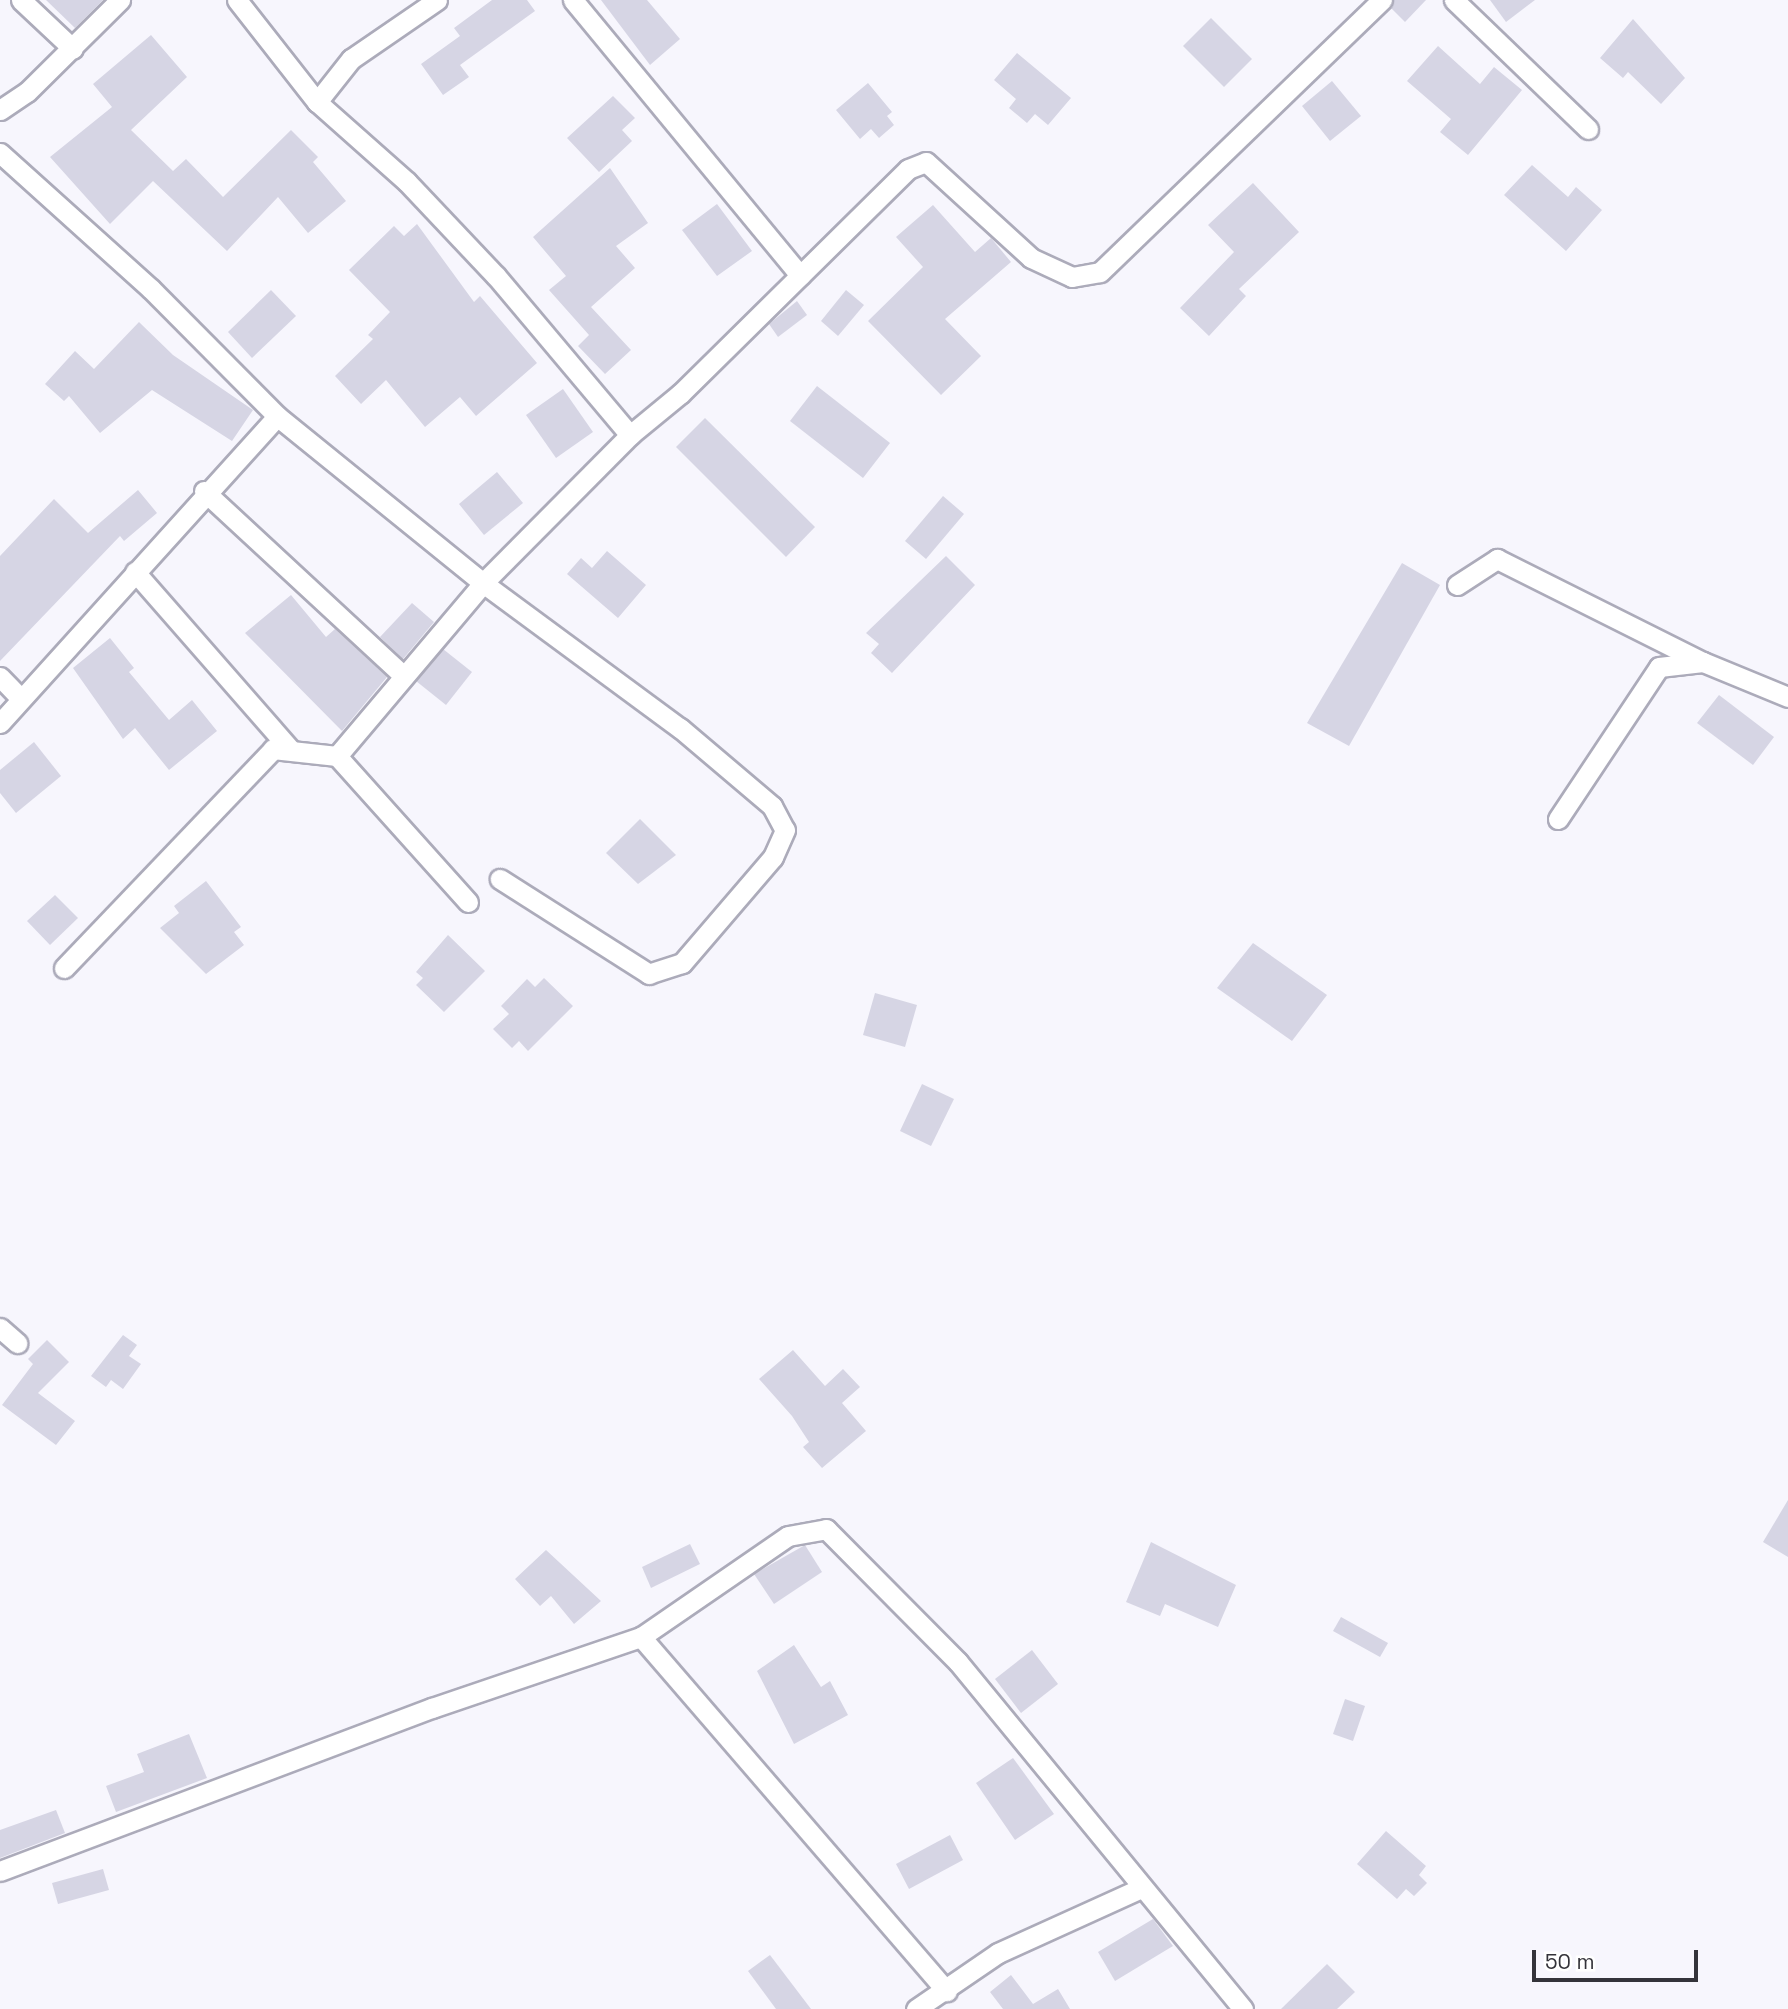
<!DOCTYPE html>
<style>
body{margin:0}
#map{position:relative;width:1788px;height:2009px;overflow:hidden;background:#f7f6fd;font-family:"Space Grotesk",sans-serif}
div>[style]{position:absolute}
.building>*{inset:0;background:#d6d5e4}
.roads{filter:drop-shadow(2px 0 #acabba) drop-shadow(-2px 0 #acabba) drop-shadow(0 2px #acabba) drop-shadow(0 -2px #acabba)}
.street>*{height:19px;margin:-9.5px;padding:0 9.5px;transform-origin:9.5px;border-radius:9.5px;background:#fff}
span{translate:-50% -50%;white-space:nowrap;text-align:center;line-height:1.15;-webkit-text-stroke:5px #fff;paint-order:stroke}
.scale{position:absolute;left:1532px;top:1950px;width:166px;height:32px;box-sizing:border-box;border:4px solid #34333a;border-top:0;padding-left:9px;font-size:21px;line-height:24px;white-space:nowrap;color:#34333a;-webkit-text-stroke:5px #fff;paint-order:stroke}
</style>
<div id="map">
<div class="building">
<i style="clip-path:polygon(46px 0,103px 0,75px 28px)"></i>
<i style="clip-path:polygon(492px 0,527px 0,535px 11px,460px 65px,469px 77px,443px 95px,421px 64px,460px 36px,454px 28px)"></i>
<i style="clip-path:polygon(601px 0,647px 0,680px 39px,650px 65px)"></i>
<i style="clip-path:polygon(1394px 0,1426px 0,1405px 22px,1391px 8px)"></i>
<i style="clip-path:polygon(1490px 0,1535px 0,1506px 22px)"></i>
<i style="clip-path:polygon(1211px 18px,1252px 59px,1224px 87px,1183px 46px)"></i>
<i style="clip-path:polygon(1633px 19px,1685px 78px,1661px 104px,1628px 72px,1623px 78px,1600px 58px)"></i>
<i style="clip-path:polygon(151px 35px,187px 77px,131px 130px,173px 171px,186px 159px,223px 197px,291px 130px,318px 157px,313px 162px,346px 201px,308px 233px,278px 197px,227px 251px,153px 181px,110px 224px,50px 157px,112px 107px,93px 84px)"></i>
<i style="clip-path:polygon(1438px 46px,1480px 84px,1494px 67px,1522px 90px,1468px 155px,1440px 132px,1451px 119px,1407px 81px)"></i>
<i style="clip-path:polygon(1017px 53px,1071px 98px,1048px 125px,1035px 114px,1027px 123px,1009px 108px,1016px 99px,994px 80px)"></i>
<i style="clip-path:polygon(1332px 81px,1361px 116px,1330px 141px,1302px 106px)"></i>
<i style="clip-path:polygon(868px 83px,892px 112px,887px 116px,894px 125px,879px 138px,871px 129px,860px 139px,836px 110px)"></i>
<i style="clip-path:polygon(613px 96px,635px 118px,622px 130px,632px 141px,599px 172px,567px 138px)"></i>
<i style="clip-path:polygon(1532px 165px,1568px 197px,1576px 187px,1602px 210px,1566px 251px,1504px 195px)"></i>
<i style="clip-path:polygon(610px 168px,648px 223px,616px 246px,635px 268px,591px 307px,631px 350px,605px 374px,578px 346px,589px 335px,549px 290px,566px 276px,533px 237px)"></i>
<i style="clip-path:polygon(1253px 183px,1299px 232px,1239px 289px,1246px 296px,1209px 336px,1180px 308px,1234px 252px,1208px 225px)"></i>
<i style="clip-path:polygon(717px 204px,752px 251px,717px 276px,682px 230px)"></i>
<i style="clip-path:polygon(933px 205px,975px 252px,991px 238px,1011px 262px,945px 319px,981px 356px,941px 395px,868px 321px,923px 267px,896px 237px)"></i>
<i style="clip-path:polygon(417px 224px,474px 302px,480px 296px,537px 363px,476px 416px,460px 397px,425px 427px,386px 380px,361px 404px,335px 376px,373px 339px,368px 335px,390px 312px,349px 270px,394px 226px,404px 236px)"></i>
<i style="clip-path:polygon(271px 290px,296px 316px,252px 358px,228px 332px)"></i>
<i style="clip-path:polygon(846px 290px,864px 305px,838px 336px,821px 321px)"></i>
<i style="clip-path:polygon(797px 301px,807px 315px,778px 337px,769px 324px)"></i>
<i style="clip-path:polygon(139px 322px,173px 355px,253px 410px,232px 441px,152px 390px,100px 433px,69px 396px,64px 401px,45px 384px,75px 351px,94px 369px)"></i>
<i style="clip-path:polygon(817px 386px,890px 443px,863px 478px,790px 421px)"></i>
<i style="clip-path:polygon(563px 389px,593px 432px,556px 458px,526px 415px)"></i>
<i style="clip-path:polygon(705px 418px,815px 527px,786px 557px,676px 447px)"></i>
<i style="clip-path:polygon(497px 472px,523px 503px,484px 535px,459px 504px)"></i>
<i style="clip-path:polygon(138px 490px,157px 513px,124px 541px,120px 536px,0 661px,0 556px,54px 499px,88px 533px)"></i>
<i style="clip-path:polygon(943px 496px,964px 514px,926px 559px,905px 541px)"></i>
<i style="clip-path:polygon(607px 551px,646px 585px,618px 618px,567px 574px,581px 558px,592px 568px)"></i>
<i style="clip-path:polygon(946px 556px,975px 585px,892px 673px,871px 653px,879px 644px,866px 633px)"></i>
<i style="clip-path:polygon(1402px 563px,1440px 585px,1349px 746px,1307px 723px)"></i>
<i style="clip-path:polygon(291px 595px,326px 637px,335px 629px,387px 677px,342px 731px,245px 633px)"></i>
<i style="clip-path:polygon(412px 603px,434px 622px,403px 659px,380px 637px)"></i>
<i style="clip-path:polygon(110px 638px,134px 668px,129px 672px,169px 720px,192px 700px,217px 731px,169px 770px,135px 728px,123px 739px,73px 668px)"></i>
<i style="clip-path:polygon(443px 649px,472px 672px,446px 705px,416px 681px)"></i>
<i style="clip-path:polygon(1719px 695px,1774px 737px,1753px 765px,1697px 723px)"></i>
<i style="clip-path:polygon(34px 742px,61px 776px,16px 813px,0 793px,0 770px)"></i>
<i style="clip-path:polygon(640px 819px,676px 855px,638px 884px,606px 853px)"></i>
<i style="clip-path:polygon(206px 881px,241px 927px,234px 932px,244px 945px,206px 974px,160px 928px,179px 913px,174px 906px)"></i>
<i style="clip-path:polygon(55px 895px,78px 918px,50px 945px,27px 921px)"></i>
<i style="clip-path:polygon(448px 935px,485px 971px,444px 1012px,416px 985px,423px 978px,416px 972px)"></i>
<i style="clip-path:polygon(1253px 943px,1327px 995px,1292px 1041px,1217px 988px)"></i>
<i style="clip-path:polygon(544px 978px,573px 1006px,528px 1051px,519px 1041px,512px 1048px,493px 1029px,509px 1014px,501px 1006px,527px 979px,535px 987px)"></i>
<i style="clip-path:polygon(875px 993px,917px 1005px,905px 1047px,863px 1035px)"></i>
<i style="clip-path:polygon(922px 1084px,954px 1099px,931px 1146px,900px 1131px)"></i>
<i style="clip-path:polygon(123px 1335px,137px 1345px,129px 1356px,141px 1364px,123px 1389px,111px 1380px,106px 1387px,91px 1376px)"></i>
<i style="clip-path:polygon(47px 1340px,69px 1362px,38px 1393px,75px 1421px,56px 1445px,2px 1405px,33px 1364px,28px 1359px)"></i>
<i style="clip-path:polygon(793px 1350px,825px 1386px,843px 1369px,860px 1387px,842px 1403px,866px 1431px,822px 1468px,803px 1447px,809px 1442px,792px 1416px,759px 1379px)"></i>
<i style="clip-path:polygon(1788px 1500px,1788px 1557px,1763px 1542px)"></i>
<i style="clip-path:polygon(1151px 1542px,1236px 1585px,1218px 1627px,1165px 1604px,1160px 1616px,1126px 1602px)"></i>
<i style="clip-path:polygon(690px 1544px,700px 1564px,651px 1588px,642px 1567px)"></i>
<i style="clip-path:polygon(805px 1545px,822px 1572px,774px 1604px,754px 1574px)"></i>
<i style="clip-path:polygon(546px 1550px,601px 1601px,574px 1624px,551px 1596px,540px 1606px,515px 1579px)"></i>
<i style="clip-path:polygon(1341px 1617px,1388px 1643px,1380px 1657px,1333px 1631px)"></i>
<i style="clip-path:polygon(794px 1645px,821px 1687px,830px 1681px,848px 1715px,794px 1744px,757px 1671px)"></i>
<i style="clip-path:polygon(1032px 1650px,1058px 1684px,1021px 1713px,995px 1679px)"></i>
<i style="clip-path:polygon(1345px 1699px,1365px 1706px,1353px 1741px,1333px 1734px)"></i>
<i style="clip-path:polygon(189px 1734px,207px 1778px,116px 1812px,106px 1786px,144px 1772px,137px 1754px)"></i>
<i style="clip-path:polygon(1013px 1758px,1054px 1814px,1015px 1840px,976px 1783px)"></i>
<i style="clip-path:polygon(56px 1810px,65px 1833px,0 1858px,0 1830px)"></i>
<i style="clip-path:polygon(1386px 1831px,1426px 1866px,1419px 1875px,1427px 1883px,1414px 1896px,1406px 1889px,1397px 1899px,1357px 1864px)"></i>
<i style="clip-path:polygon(950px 1835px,963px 1860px,909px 1889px,896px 1864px)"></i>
<i style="clip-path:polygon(103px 1869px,109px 1890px,58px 1904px,52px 1883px)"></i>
<i style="clip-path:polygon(1153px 1919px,1173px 1946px,1115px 1981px,1098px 1952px)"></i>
<i style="clip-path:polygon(770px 1955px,811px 2009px,776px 2009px,748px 1971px)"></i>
<i style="clip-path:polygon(1327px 1964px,1355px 1992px,1337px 2009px,1281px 2009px)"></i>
<i style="clip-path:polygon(1011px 1975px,1033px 2004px,1058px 1989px,1070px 2009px,1003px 2009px,990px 1992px)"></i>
</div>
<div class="roads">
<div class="street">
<i style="left:21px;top:0;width:71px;rotate:43.3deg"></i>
<i style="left:237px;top:0;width:130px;rotate:51.9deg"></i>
<i style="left:437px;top:0;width:104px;rotate:145.5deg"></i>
<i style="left:351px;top:59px;width:55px;rotate:128.3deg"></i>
<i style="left:317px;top:102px;width:120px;rotate:41.6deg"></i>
<i style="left:407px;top:182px;width:129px;rotate:46.6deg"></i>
<i style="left:496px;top:276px;width:208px;rotate:49.9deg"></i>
<i style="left:573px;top:0;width:357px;rotate:50.5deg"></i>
<i style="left:1454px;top:0;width:186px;rotate:43.9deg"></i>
<i style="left:0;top:110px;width:32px;rotate:-34deg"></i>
<i style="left:27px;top:92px;width:131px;rotate:-44.7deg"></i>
<i style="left:0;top:153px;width:203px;rotate:42deg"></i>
<i style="left:151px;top:289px;width:179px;rotate:45.2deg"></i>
<i style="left:277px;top:416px;width:265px;rotate:39deg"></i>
<i style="left:483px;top:583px;width:245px;rotate:36.4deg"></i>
<i style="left:680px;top:728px;width:121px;rotate:40.3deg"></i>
<i style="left:772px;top:806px;width:27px;rotate:62deg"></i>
<i style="left:785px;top:830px;width:30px;rotate:114deg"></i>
<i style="left:773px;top:857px;width:140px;rotate:130.6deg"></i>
<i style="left:682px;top:963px;width:35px;rotate:162deg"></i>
<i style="left:649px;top:974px;width:177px;rotate:-147.5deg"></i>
<i style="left:204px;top:491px;width:271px;rotate:42.8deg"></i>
<i style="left:135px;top:572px;width:234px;rotate:48.8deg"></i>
<i style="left:1457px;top:585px;width:48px;rotate:-33deg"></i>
<i style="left:1497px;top:559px;width:230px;rotate:26.6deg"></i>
<i style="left:0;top:677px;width:29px;rotate:46deg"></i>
<i style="left:0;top:723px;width:413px;rotate:-47.9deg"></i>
<i style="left:1558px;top:819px;width:182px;rotate:-56.4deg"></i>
<i style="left:1659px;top:667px;width:44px;rotate:-6.5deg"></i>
<i style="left:1703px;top:662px;width:92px;rotate:22.4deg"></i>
<i style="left:468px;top:902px;width:196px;rotate:-131.9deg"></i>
<i style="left:337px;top:756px;width:226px;rotate:-49.8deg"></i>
<i style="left:483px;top:583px;width:209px;rotate:-45.2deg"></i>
<i style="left:630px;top:435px;width:65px;rotate:-39.4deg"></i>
<i style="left:680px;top:394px;width:320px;rotate:-44.6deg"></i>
<i style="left:908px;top:169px;width:19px;rotate:-21deg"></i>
<i style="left:926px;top:162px;width:142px;rotate:42.4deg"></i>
<i style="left:1031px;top:258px;width:45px;rotate:24.9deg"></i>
<i style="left:1072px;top:277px;width:28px;rotate:-10deg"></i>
<i style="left:1100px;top:272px;width:392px;rotate:-44deg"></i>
<i style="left:64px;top:968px;width:303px;rotate:-46.3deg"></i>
<i style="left:273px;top:749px;width:64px;rotate:6.2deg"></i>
<i style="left:0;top:1328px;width:23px;rotate:41deg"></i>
<i style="left:641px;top:1637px;width:468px;rotate:49.2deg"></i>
<i style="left:0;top:1871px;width:462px;rotate:-20.7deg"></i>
<i style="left:432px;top:1708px;width:221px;rotate:-18.8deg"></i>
<i style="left:641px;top:1637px;width:178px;rotate:-34.5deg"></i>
<i style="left:788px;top:1536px;width:39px;rotate:-10deg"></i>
<i style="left:826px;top:1529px;width:187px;rotate:45.2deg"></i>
<i style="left:958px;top:1662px;width:449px;rotate:50.6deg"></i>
<i style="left:916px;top:2009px;width:99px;rotate:-34.3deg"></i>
<i style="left:998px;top:1953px;width:157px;rotate:-24.4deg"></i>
</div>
</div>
<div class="scale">50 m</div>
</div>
